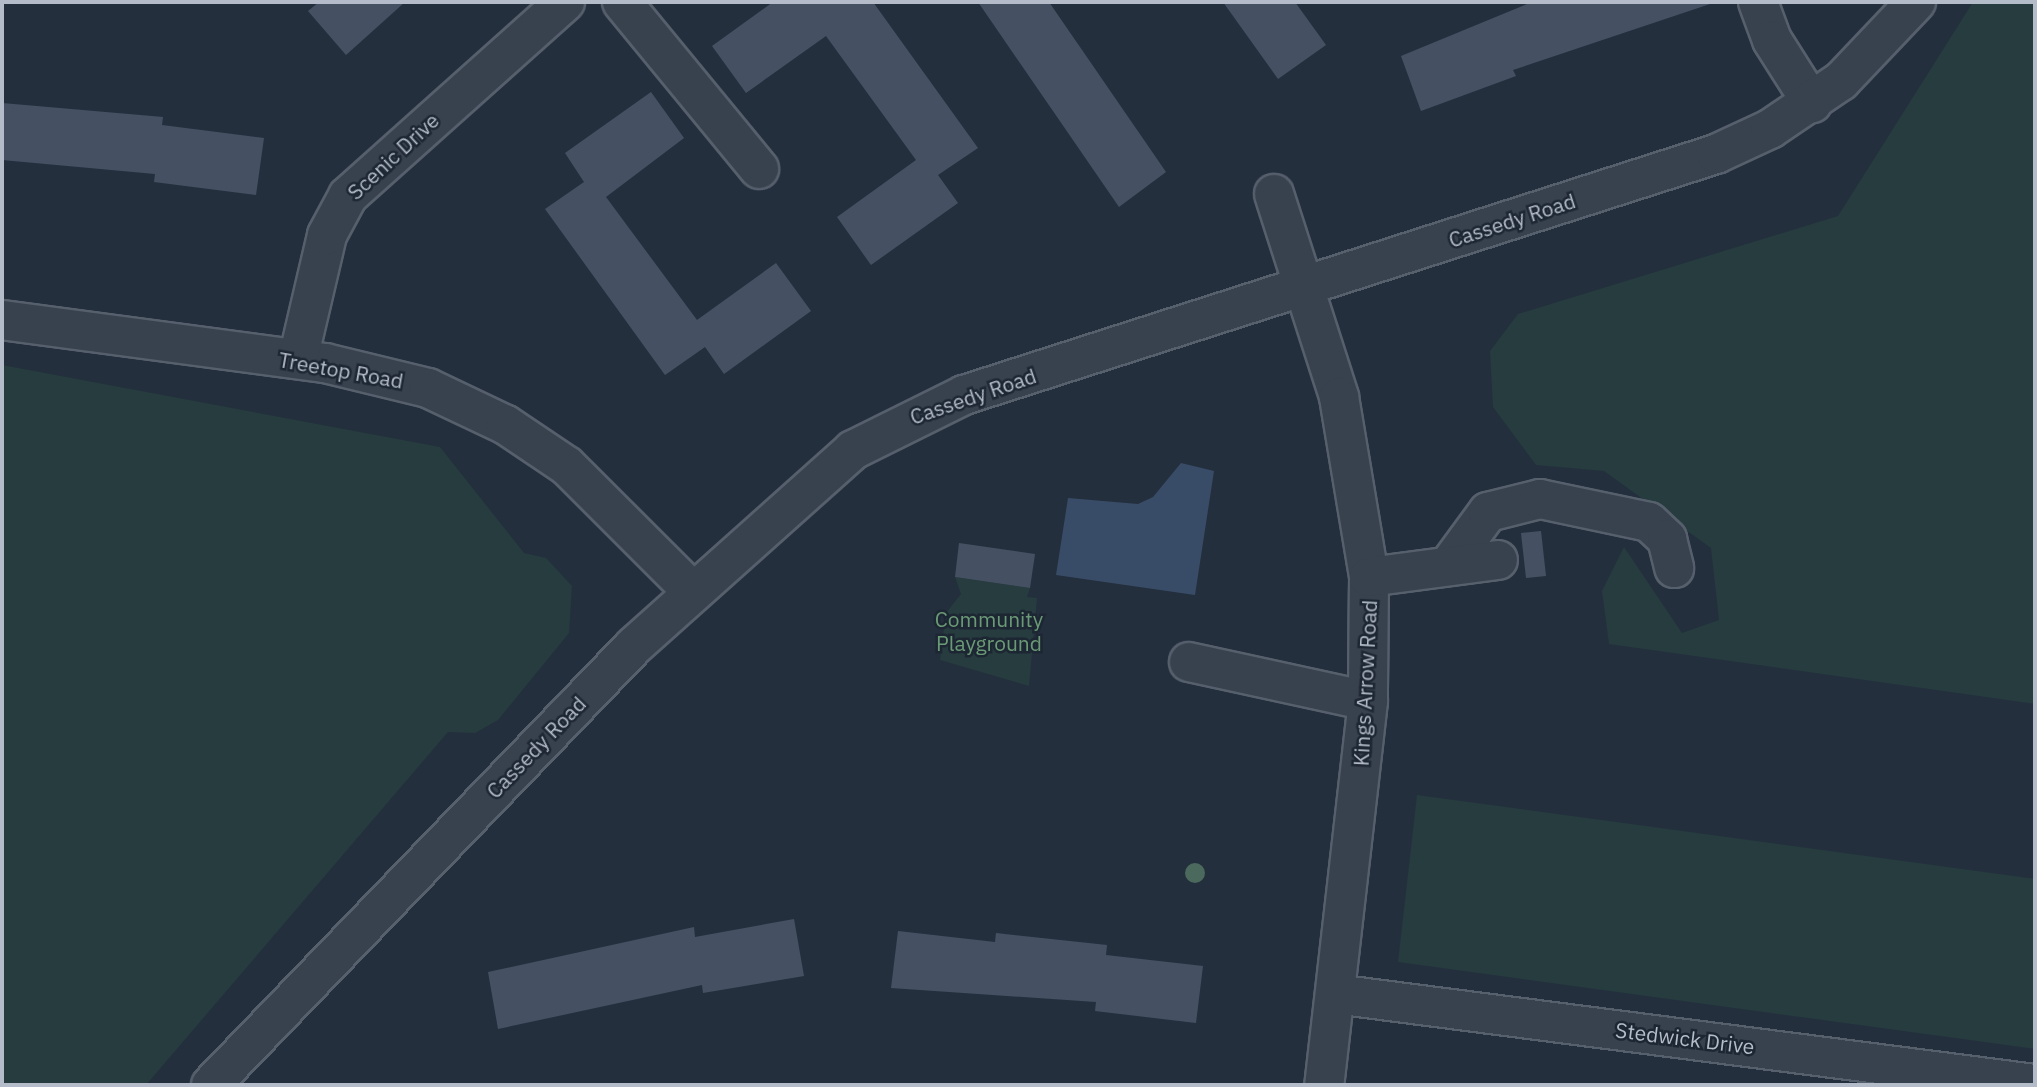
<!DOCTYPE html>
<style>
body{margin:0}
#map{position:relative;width:2037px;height:1087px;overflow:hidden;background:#242f3e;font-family:"IBM Plex Sans",sans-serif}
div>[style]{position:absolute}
.green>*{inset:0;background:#263c3f}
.water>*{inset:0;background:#394c67}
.building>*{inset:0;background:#455162}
.roads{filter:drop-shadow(2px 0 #565f6c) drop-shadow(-2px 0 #565f6c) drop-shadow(0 2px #565f6c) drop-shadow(0 -2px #565f6c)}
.minor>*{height:38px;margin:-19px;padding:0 19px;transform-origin:19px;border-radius:19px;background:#38414e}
.trees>*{width:20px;height:20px;margin:-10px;border-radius:50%;background:#4b6a5d}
span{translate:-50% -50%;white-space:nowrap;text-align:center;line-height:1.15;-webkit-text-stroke:5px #1d2633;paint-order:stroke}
.street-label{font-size:21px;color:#b4bcc9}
.park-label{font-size:21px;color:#6b9a76}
.frame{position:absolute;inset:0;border:4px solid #b4bcc9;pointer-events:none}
</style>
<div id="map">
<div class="green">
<i style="clip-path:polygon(1973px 2px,2035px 2px,2035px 704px,1609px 644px,1602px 591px,1624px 547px,1682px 633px,1719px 620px,1711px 548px,1604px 471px,1536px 465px,1493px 407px,1490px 351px,1518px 314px,1838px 216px)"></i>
<i style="clip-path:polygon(2px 365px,440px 447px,524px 553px,546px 558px,572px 586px,569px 633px,498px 720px,475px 733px,448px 732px,146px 1085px,2px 1085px)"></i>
<i style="clip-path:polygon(955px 577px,1030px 588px,1027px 597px,1037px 598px,1029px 686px,940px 660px,946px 613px,961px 594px)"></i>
<i style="clip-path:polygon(1417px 795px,2035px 879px,2035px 1049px,1398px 962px)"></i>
</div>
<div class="water">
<i style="clip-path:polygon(1181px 463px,1214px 471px,1195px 595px,1056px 575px,1068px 498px,1138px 504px,1153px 497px)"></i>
</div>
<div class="building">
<i style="clip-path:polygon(319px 2px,405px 2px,346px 55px,308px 11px)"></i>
<i style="clip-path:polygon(773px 2px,873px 2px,978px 148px,938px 175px,958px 203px,871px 265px,837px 217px,916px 160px,826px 36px,746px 93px,712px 46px)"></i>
<i style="clip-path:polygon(978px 2px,1049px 2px,1166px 172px,1119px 207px)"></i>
<i style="clip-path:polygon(1223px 2px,1295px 2px,1326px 45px,1278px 79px)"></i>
<i style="clip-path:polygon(1532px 2px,1716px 2px,1513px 70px,1516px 76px,1421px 111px,1401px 56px)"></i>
<i style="clip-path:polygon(651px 92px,684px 138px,606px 197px,697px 320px,776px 263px,811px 311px,724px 374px,705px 347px,665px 375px,545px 209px,584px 182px,565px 153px)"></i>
<i style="clip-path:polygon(2px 103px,163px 117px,162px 125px,264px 138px,256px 195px,154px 182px,155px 174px,2px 160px)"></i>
<i style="clip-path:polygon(1541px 531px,1546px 576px,1526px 578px,1521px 533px)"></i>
<i style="clip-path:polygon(959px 543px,1035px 554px,1030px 588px,955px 577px)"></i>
<i style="clip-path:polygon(794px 919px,804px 976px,703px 993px,702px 985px,498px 1029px,488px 972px,694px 927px,695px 937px)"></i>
<i style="clip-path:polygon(898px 931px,995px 942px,996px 933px,1107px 945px,1106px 955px,1203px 966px,1196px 1023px,1095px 1011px,1096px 1002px,891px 988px)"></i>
</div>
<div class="roads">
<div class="minor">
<i style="left:622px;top:2px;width:216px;rotate:50.6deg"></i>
<i style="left:1758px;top:2px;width:40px;rotate:69.8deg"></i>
<i style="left:1772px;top:40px;width:75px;rotate:57.6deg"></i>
<i style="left:1274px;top:194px;width:213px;rotate:72.2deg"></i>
<i style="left:1339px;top:397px;width:182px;rotate:80.5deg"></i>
<i style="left:1369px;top:577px;width:124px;rotate:90.5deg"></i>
<i style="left:1368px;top:701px;width:387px;rotate:96.5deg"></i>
<i style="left:2px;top:320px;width:326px;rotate:7.6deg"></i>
<i style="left:325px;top:363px;width:106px;rotate:13.6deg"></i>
<i style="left:428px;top:388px;width:86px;rotate:25.4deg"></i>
<i style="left:506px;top:425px;width:73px;rotate:33.9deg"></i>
<i style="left:567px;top:466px;width:178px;rotate:45deg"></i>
<i style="left:298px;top:359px;width:127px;rotate:-76.8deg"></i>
<i style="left:327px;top:235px;width:44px;rotate:-61.7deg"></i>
<i style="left:348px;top:196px;width:291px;rotate:-41.8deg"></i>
<i style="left:1449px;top:565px;width:66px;rotate:-53.7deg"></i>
<i style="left:1488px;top:512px;width:54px;rotate:-14deg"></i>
<i style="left:1540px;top:499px;width:111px;rotate:11.9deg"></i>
<i style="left:1649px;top:522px;width:25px;rotate:43deg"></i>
<i style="left:1667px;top:539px;width:30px;rotate:76deg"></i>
<i style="left:1369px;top:577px;width:130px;rotate:-7.5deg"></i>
<i style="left:1189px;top:662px;width:183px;rotate:12.3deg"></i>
<i style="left:1335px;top:994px;width:706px;rotate:7.33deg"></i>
<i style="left:211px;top:1085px;width:610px;rotate:-46.06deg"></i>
<i style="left:634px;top:646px;width:294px;rotate:-41.8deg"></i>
<i style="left:853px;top:450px;width:124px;rotate:-26.4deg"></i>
<i style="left:964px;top:395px;width:790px;rotate:-17.77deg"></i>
<i style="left:1716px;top:154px;width:60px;rotate:-24.8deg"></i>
<i style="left:1770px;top:129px;width:86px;rotate:-34.1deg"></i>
<i style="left:1841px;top:81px;width:109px;rotate:-46.5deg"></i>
</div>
</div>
<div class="trees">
<i style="left:1195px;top:873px"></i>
</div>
<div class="street-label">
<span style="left:393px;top:156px;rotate:-43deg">Scenic Drive</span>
<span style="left:1512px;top:220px;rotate:-18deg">Cassedy Road</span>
<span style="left:341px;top:370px;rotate:10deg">Treetop Road</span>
<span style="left:973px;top:396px;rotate:-19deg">Cassedy Road</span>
<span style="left:1365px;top:683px;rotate:-87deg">Kings Arrow Road</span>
<span style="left:536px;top:747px;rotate:-46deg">Cassedy Road</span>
<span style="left:1685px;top:1038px;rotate:7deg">Stedwick Drive</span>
</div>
<div class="park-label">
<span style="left:989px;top:631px">Community<br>Playground</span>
</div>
<div class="frame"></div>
</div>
